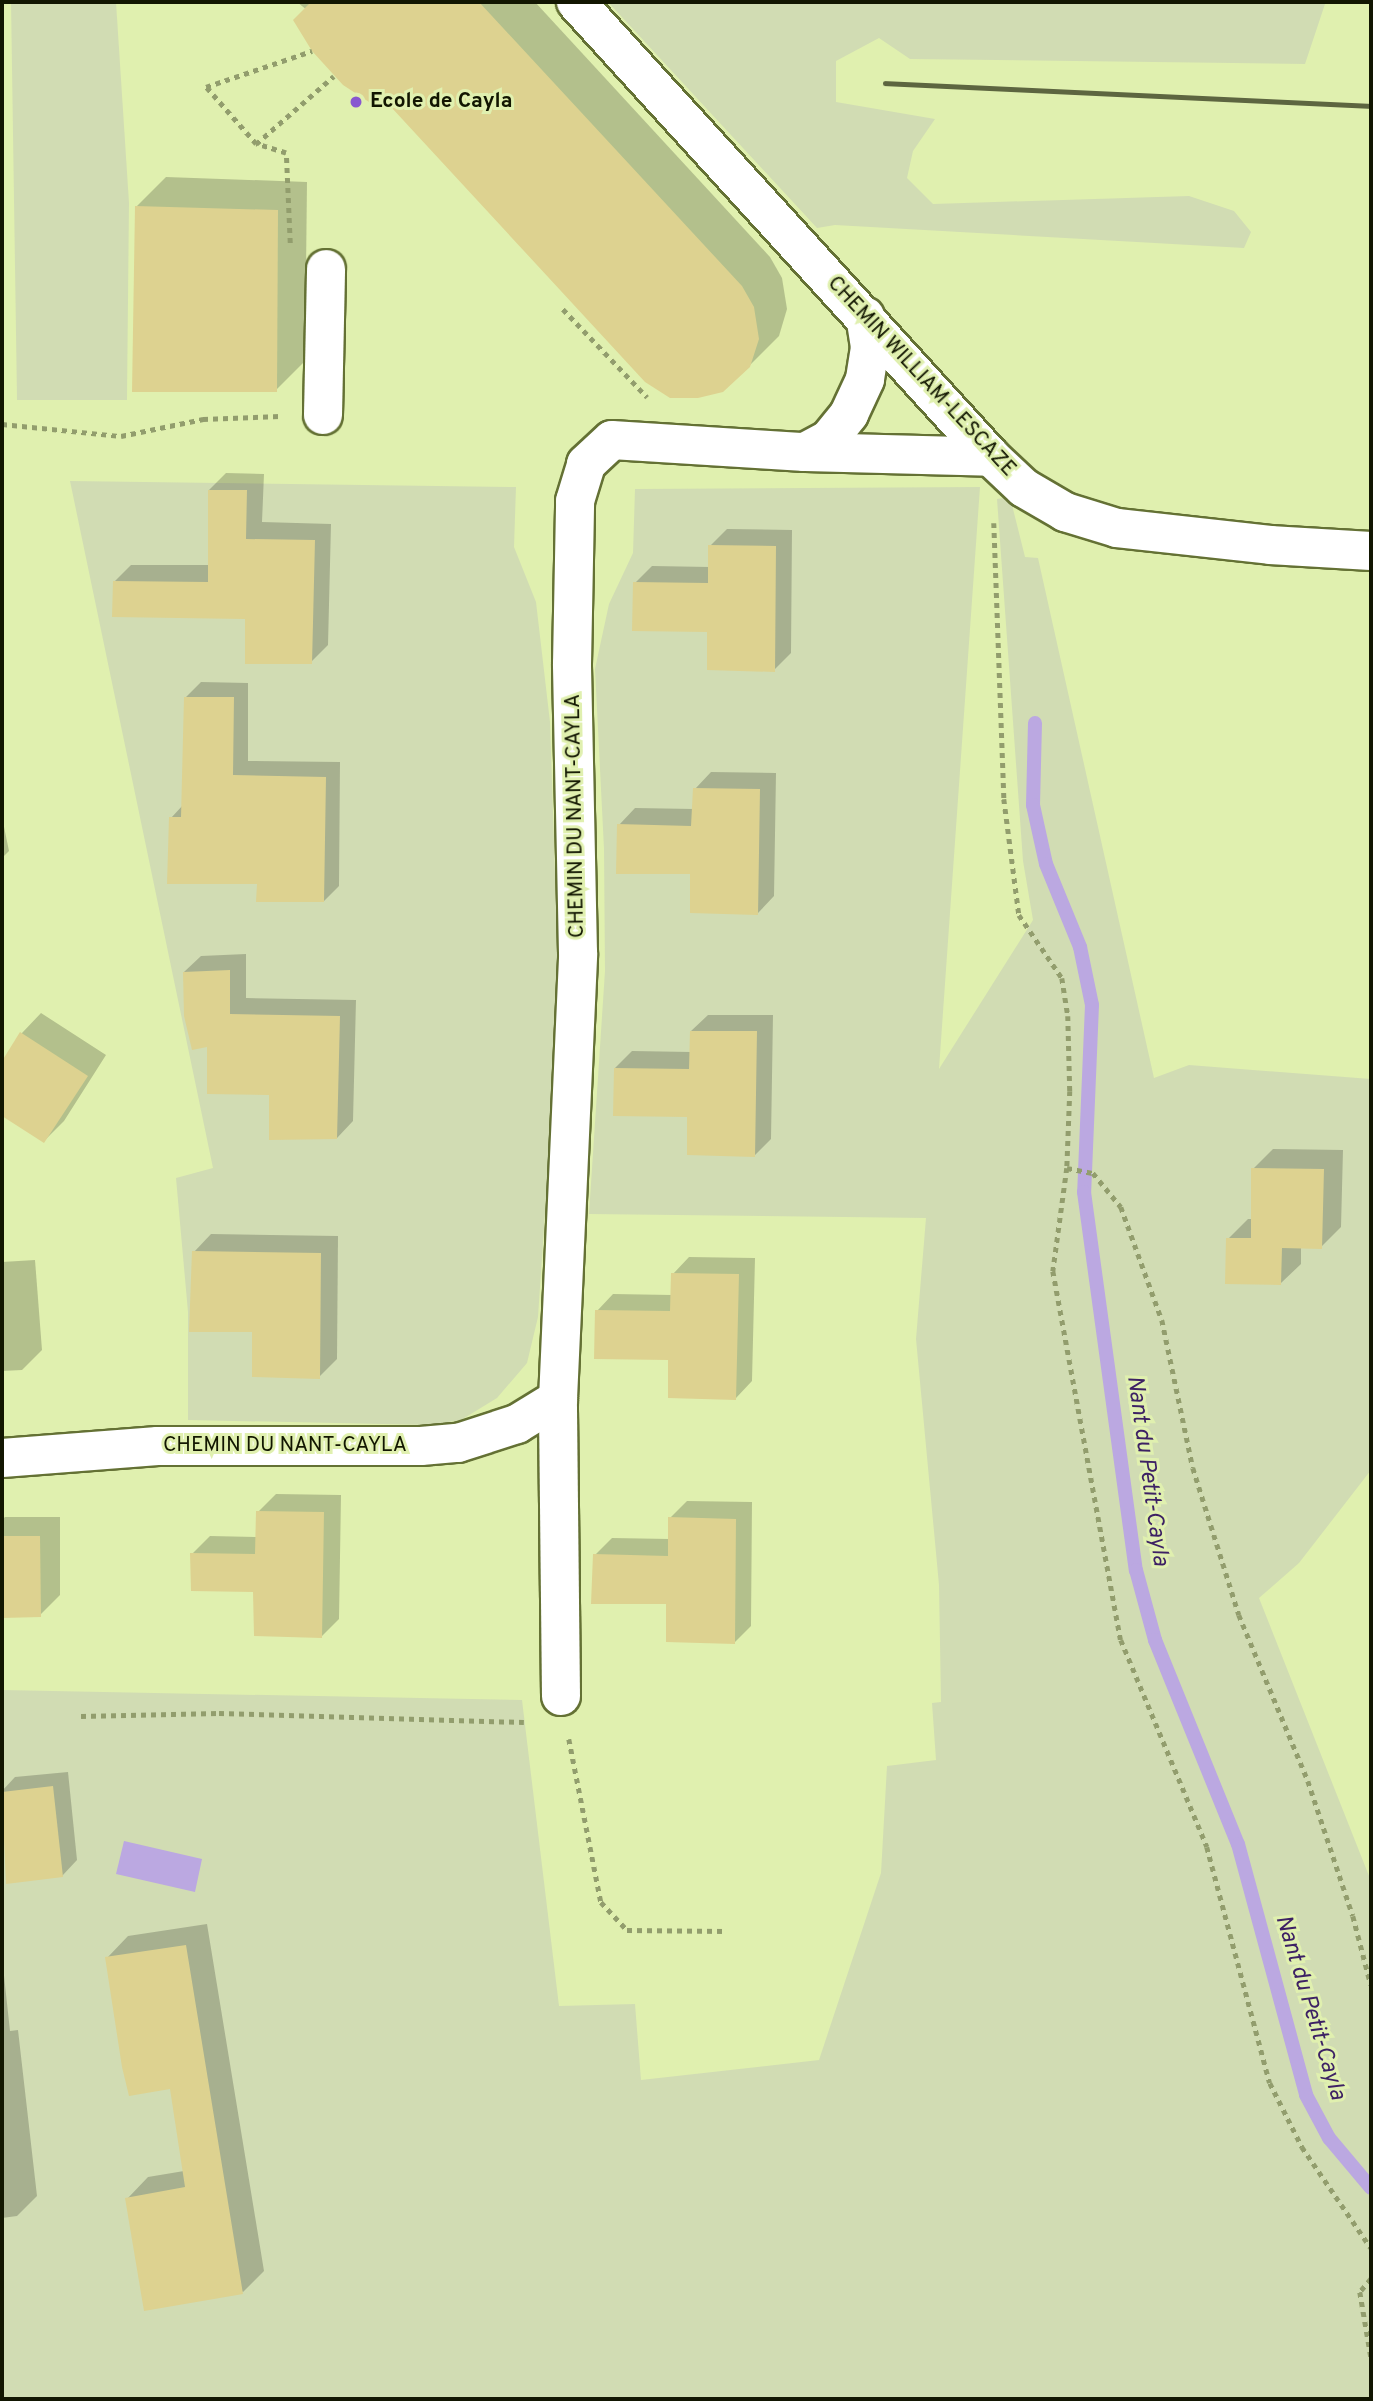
<!DOCTYPE html>
<style>
body{margin:0}
#map{position:relative;width:1373px;height:2401px;overflow:hidden;background:#e0f0af;font-family:Overpass,sans-serif}
div>[style]{position:absolute}
.green>*{inset:0;background:#d1dcb3}
.water>*{inset:0;background:#bba8e1}
.shadow>*{inset:0;background:#0003}
.stream>*{height:14px;margin:-7px;padding:0 7px;transform-origin:7px;border-radius:7px;background:#bba8e1}
.building>*{inset:0;background:#ddd290}
.path>*{height:4.5px;margin-top:-2.25px;transform-origin:0;background:repeating-linear-gradient(90deg,#929d6d 0 5px,transparent 0 10px)}
.roads{filter:drop-shadow(2px 0 #647134) drop-shadow(-2px 0 #647134) drop-shadow(0 2px #647134) drop-shadow(0 -2px #647134)}
.minor>*{height:38px;margin:-19px;padding:0 19px;transform-origin:19px;border-radius:19px;background:#fff}
.rail>*{height:5px;margin:-2.5px;padding:0 2.5px;transform-origin:2.5px;border-radius:2.5px;background:#5d6540}
.dots>*{width:19px;height:19px;translate:-50% -50%;box-sizing:border-box;border:4px solid #e0f0af;border-radius:50%}
span{translate:-50% -50%;white-space:nowrap;text-align:center;line-height:1.15;-webkit-text-stroke:6px #e0f0af;paint-order:stroke}
.poi-label{font-size:21px;color:#121601;font-weight:700}
.left{translate:0 -50%;text-align:left}
.street-label{font-size:21px;color:#121601}
.water-label{font-size:23px;color:#3d2164;font-style:italic}
.frame{position:absolute;inset:0;border:4px solid #121601;pointer-events:none}
</style>
<div id="map">
<div class="green">
<i style="clip-path:polygon(11px 2px,116px 2px,129px 203px,127px 400px,17px 400px)"></i>
<i style="clip-path:polygon(608px 2px,1321px 2px,1325px 4px,1305px 64px,910px 59px,879px 38px,836px 61px,836px 102px,935px 119px,913px 151px,907px 178px,933px 204px,1189px 196px,1234px 211px,1251px 232px,1244px 248px,835px 225px,817px 228px)"></i>
<i style="clip-path:polygon(70px 481px,516px 487px,514px 547px,536px 602px,550px 722px,558px 962px,554px 1080px,538px 1317px,527px 1363px,497px 1398px,461px 1420px,429px 1425px,188px 1420px,188px 1312px,176px 1178px,213px 1168px)"></i>
<i style="clip-path:polygon(980px 487px,939px 1069px,1033px 920px,1023px 861px,997px 499px,1010px 497px,1025px 557px,1038px 558px,1154px 1078px,1189px 1065px,1371px 1079px,1371px 1470px,1299px 1563px,1259px 1598px,1371px 1881px,1371px 2399px,2px 2399px,2px 1690px,522px 1700px,559px 2006px,635px 2004px,641px 2080px,819px 2060px,881px 1873px,887px 1766px,936px 1760px,932px 1703px,941px 1702px,939px 1585px,916px 1339px,926px 1218px,589px 1214px,605px 971px,604px 849px,595px 669px,609px 604px,633px 553px,635px 489px)"></i>
</div>
<div class="water">
<i style="clip-path:polygon(124px 1841px,202px 1859px,195px 1892px,116px 1874px)"></i>
</div>
<div class="shadow">
<i style="clip-path:polygon(297px 2px,535px 2px,770px 257px,782px 278px,787px 309px,779px 336px,749px 366px)"></i>
<i style="clip-path:polygon(166px 177px,307px 182px,305px 361px,276px 390px,137px 206px)"></i>
<i style="clip-path:polygon(226px 473px,264px 474px,262px 522px,331px 524px,328px 645px,311px 662px,246px 618px,114px 582px,131px 565px,209px 565px,209px 490px)"></i>
<i style="clip-path:polygon(727px 529px,792px 530px,791px 653px,774px 670px,635px 583px,652px 566px,710px 567px,710px 546px)"></i>
<i style="clip-path:polygon(201px 682px,248px 683px,248px 761px,340px 762px,339px 886px,324px 901px,258px 882px,171px 818px,183px 805px,186px 697px)"></i>
<i style="clip-path:polygon(711px 772px,776px 773px,774px 896px,758px 913px,619px 825px,635px 808px,694px 809px,695px 789px)"></i>
<i style="clip-path:polygon(2px 817px,9px 851px,2px 858px)"></i>
<i style="clip-path:polygon(246px 954px,246px 998px,356px 1000px,353px 1121px,337px 1138px,271px 1094px,209px 1045px,184px 972px,201px 956px)"></i>
<i style="clip-path:polygon(41px 1013px,106px 1055px,64px 1121px,44px 1141px,15px 1107px,2px 1098px,2px 1064px,22px 1033px)"></i>
<i style="clip-path:polygon(708px 1015px,773px 1015px,771px 1139px,754px 1156px,615px 1068px,632px 1051px,691px 1052px,691px 1031px)"></i>
<i style="clip-path:polygon(1273px 1149px,1343px 1150px,1341px 1227px,1321px 1247px,1301px 1247px,1301px 1264px,1281px 1283px,1228px 1239px,1248px 1219px,1253px 1219px,1253px 1169px)"></i>
<i style="clip-path:polygon(211px 1234px,338px 1236px,337px 1359px,319px 1377px,253px 1331px,194px 1252px)"></i>
<i style="clip-path:polygon(689px 1257px,755px 1258px,752px 1381px,736px 1398px,597px 1311px,613px 1294px,672px 1295px,673px 1274px)"></i>
<i style="clip-path:polygon(35px 1260px,42px 1350px,22px 1370px,2px 1371px,2px 1262px)"></i>
<i style="clip-path:polygon(276px 1494px,341px 1495px,339px 1619px,322px 1636px,255px 1590px,192px 1554px,210px 1536px,257px 1537px,258px 1512px)"></i>
<i style="clip-path:polygon(687px 1501px,752px 1502px,751px 1626px,734px 1643px,595px 1555px,612px 1538px,670px 1539px,670px 1518px)"></i>
<i style="clip-path:polygon(5px 1517px,60px 1517px,60px 1595px,40px 1615px,2px 1616px,2px 1520px)"></i>
<i style="clip-path:polygon(68px 1772px,77px 1860px,62px 1876px,8px 1882px,2px 1791px,15px 1777px)"></i>
<i style="clip-path:polygon(207px 1924px,264px 2271px,243px 2292px,127px 2199px,148px 2177px,184px 2171px,171px 2087px,107px 1958px,128px 1936px)"></i>
<i style="clip-path:polygon(2px 1957px,10px 2031px,18px 2030px,37px 2196px,17px 2216px,2px 2218px)"></i>
</div>
<div class="stream">
<i style="left:1035px;top:723px;width:82px;rotate:91.4deg"></i>
<i style="left:1033px;top:805px;width:60px;rotate:77.6deg"></i>
<i style="left:1046px;top:864px;width:90px;rotate:67.7deg"></i>
<i style="left:1080px;top:947px;width:59px;rotate:78.3deg"></i>
<i style="left:1092px;top:1005px;width:187px;rotate:92.4deg"></i>
<i style="left:1084px;top:1192px;width:382px;rotate:82.2deg"></i>
<i style="left:1136px;top:1570px;width:73px;rotate:74.8deg"></i>
<i style="left:1155px;top:1640px;width:220px;rotate:67.9deg"></i>
<i style="left:1238px;top:1844px;width:260px;rotate:74.8deg"></i>
<i style="left:1306px;top:2095px;width:49px;rotate:61.9deg"></i>
<i style="left:1329px;top:2138px;width:65px;rotate:50deg"></i>
</div>
<div class="building">
<i style="clip-path:polygon(311px 2px,479px 2px,742px 286px,754px 307px,759px 339px,750px 367px,723px 392px,698px 398px,670px 398px,645px 382px,379px 94px,369px 102px,343px 85px,312px 51px,293px 20px)"></i>
<i style="clip-path:polygon(135px 206px,278px 210px,277px 392px,132px 392px)"></i>
<i style="clip-path:polygon(208px 490px,247px 490px,246px 539px,315px 540px,312px 664px,245px 664px,245px 619px,112px 617px,113px 581px,208px 582px)"></i>
<i style="clip-path:polygon(708px 545px,776px 546px,775px 672px,707px 670px,707px 632px,632px 631px,633px 582px,708px 583px)"></i>
<i style="clip-path:polygon(184px 697px,234px 697px,233px 775px,326px 777px,324px 902px,256px 902px,257px 884px,167px 884px,169px 817px,181px 817px)"></i>
<i style="clip-path:polygon(693px 788px,760px 789px,758px 915px,690px 913px,690px 874px,616px 874px,617px 824px,691px 826px)"></i>
<i style="clip-path:polygon(230px 970px,230px 1014px,340px 1016px,337px 1139px,269px 1140px,269px 1095px,207px 1094px,207px 1047px,192px 1050px,184px 1016px,183px 972px)"></i>
<i style="clip-path:polygon(690px 1031px,757px 1031px,755px 1157px,687px 1155px,687px 1117px,613px 1116px,614px 1068px,689px 1069px)"></i>
<i style="clip-path:polygon(20px 1032px,88px 1076px,44px 1143px,2px 1116px,2px 1061px)"></i>
<i style="clip-path:polygon(1251px 1168px,1324px 1169px,1322px 1249px,1282px 1248px,1281px 1285px,1225px 1284px,1226px 1238px,1251px 1238px)"></i>
<i style="clip-path:polygon(192px 1251px,321px 1253px,320px 1379px,252px 1377px,252px 1332px,189px 1332px)"></i>
<i style="clip-path:polygon(671px 1273px,739px 1274px,736px 1400px,668px 1398px,668px 1360px,594px 1359px,595px 1310px,670px 1311px)"></i>
<i style="clip-path:polygon(256px 1511px,324px 1512px,322px 1638px,254px 1636px,253px 1592px,191px 1591px,190px 1553px,255px 1554px)"></i>
<i style="clip-path:polygon(668px 1517px,736px 1519px,735px 1644px,666px 1642px,666px 1604px,591px 1604px,593px 1554px,668px 1556px)"></i>
<i style="clip-path:polygon(2px 1536px,40px 1536px,41px 1617px,2px 1618px)"></i>
<i style="clip-path:polygon(53px 1786px,63px 1877px,6px 1884px,2px 1792px)"></i>
<i style="clip-path:polygon(186px 1945px,243px 2294px,144px 2311px,125px 2198px,185px 2187px,170px 2089px,129px 2096px,122px 2067px,105px 1957px)"></i>
</div>
<div class="path">
<i style="left:256px;top:144px;width:103px;rotate:-41.1deg"></i>
<i style="left:290px;top:243px;width:90px;rotate:-92.5deg"></i>
<i style="left:286px;top:153px;width:31px;rotate:-163deg"></i>
<i style="left:256px;top:144px;width:76px;rotate:-131.3deg"></i>
<i style="left:206px;top:87px;width:112px;rotate:-18.8deg"></i>
<i style="left:563px;top:309px;width:122px;rotate:46.3deg"></i>
<i style="left:2px;top:424px;width:120px;rotate:5.8deg"></i>
<i style="left:121px;top:436px;width:84px;rotate:-11.7deg"></i>
<i style="left:203px;top:419px;width:77px;rotate:-2.2deg"></i>
<i style="left:994px;top:523px;width:276px;rotate:87.9deg"></i>
<i style="left:1004px;top:799px;width:117px;rotate:82.6deg"></i>
<i style="left:1019px;top:915px;width:76px;rotate:55.7deg"></i>
<i style="left:1062px;top:978px;width:38px;rotate:81deg"></i>
<i style="left:1068px;top:1016px;width:75px;rotate:88.5deg"></i>
<i style="left:1070px;top:1091px;width:77px;rotate:92.2deg"></i>
<i style="left:1067px;top:1168px;width:104px;rotate:97.7deg"></i>
<i style="left:1053px;top:1271px;width:375px;rotate:79.6deg"></i>
<i style="left:1121px;top:1640px;width:224px;rotate:67.4deg"></i>
<i style="left:1207px;top:1847px;width:244px;rotate:75.1deg"></i>
<i style="left:1270px;top:2083px;width:72px;rotate:63.4deg"></i>
<i style="left:1302px;top:2147px;width:122px;rotate:55.7deg"></i>
<i style="left:1067px;top:1168px;width:26px;rotate:11deg"></i>
<i style="left:1093px;top:1173px;width:44px;rotate:50.5deg"></i>
<i style="left:1121px;top:1207px;width:120px;rotate:70.1deg"></i>
<i style="left:1162px;top:1320px;width:151px;rotate:78.2deg"></i>
<i style="left:1193px;top:1468px;width:154px;rotate:72.6deg"></i>
<i style="left:1239px;top:1615px;width:180px;rotate:67.4deg"></i>
<i style="left:1308px;top:1781px;width:142px;rotate:71.6deg"></i>
<i style="left:1353px;top:1916px;width:71px;rotate:75.4deg"></i>
<i style="left:81px;top:1716px;width:138px;rotate:-1.2deg"></i>
<i style="left:219px;top:1713px;width:305px;rotate:1.7deg"></i>
<i style="left:569px;top:1739px;width:166px;rotate:78.9deg"></i>
<i style="left:601px;top:1902px;width:38px;rotate:47deg"></i>
<i style="left:627px;top:1930px;width:99px;rotate:0.6deg"></i>
<i style="left:1371px;top:2279px;width:17px;rotate:130deg"></i>
<i style="left:1360px;top:2292px;width:66px;rotate:80.4deg"></i>
</div>
<div class="roads">
<div class="minor">
<i style="left:576px;top:2px;width:616px;rotate:47.63deg"></i>
<i style="left:991px;top:457px;width:45px;rotate:43.2deg"></i>
<i style="left:1024px;top:488px;width:48px;rotate:30.3deg"></i>
<i style="left:1065px;top:512px;width:54px;rotate:17.1deg"></i>
<i style="left:1117px;top:528px;width:154px;rotate:6.3deg"></i>
<i style="left:1270px;top:545px;width:101px;rotate:3.4deg"></i>
<i style="left:323px;top:415px;width:146px;rotate:-88.8deg"></i>
<i style="left:805px;top:452px;width:186px;rotate:1.5deg"></i>
<i style="left:2px;top:1458px;width:156px;rotate:-4.4deg"></i>
<i style="left:158px;top:1446px;width:263px"></i>
<i style="left:421px;top:1446px;width:37px;rotate:-5deg"></i>
<i style="left:458px;top:1443px;width:62px;rotate:-17.9deg"></i>
<i style="left:517px;top:1424px;width:48px;rotate:-31.4deg"></i>
<i style="left:561px;top:1696px;width:297px;rotate:-90.6deg"></i>
<i style="left:558px;top:1399px;width:446px;rotate:-87.4deg"></i>
<i style="left:578px;top:953px;width:289px;rotate:-91.2deg"></i>
<i style="left:572px;top:664px;width:163px;rotate:-88.9deg"></i>
<i style="left:575px;top:501px;width:39px;rotate:-73deg"></i>
<i style="left:586px;top:464px;width:35px;rotate:-43deg"></i>
<i style="left:612px;top:440px;width:193px;rotate:3.6deg"></i>
<i style="left:805px;top:452px;width:27px;rotate:-28deg"></i>
<i style="left:829px;top:439px;width:32px;rotate:-51deg"></i>
<i style="left:849px;top:414px;width:38px;rotate:-65deg"></i>
<i style="left:865px;top:379px;width:32px;rotate:-81deg"></i>
<i style="left:870px;top:347px;width:31px;rotate:-99deg"></i>
</div>
</div>
<div class="rail">
<i style="left:885px;top:83px;width:487px;rotate:2.7deg"></i>
</div>
<div class="dots">
<i style="left:356px;top:102px;background:#8857d0"></i>
</div>
<div class="poi-label">
<span class="left" style="left:370px;top:102px">Ecole de Cayla</span>
</div>
<div class="street-label">
<span style="left:921px;top:377px;rotate:47deg">CHEMIN WILLIAM-LESCAZE</span>
<span style="left:576px;top:816px;rotate:-91deg">CHEMIN DU NANT-CAYLA</span>
<span style="left:285px;top:1446px">CHEMIN DU NANT-CAYLA</span>
</div>
<div class="water-label">
<span style="left:1146px;top:1471px;rotate:82deg">Nant du Petit-Cayla</span>
<span style="left:1309px;top:2008px;rotate:73deg">Nant du Petit-Cayla</span>
</div>
<div class="frame"></div>
</div>
